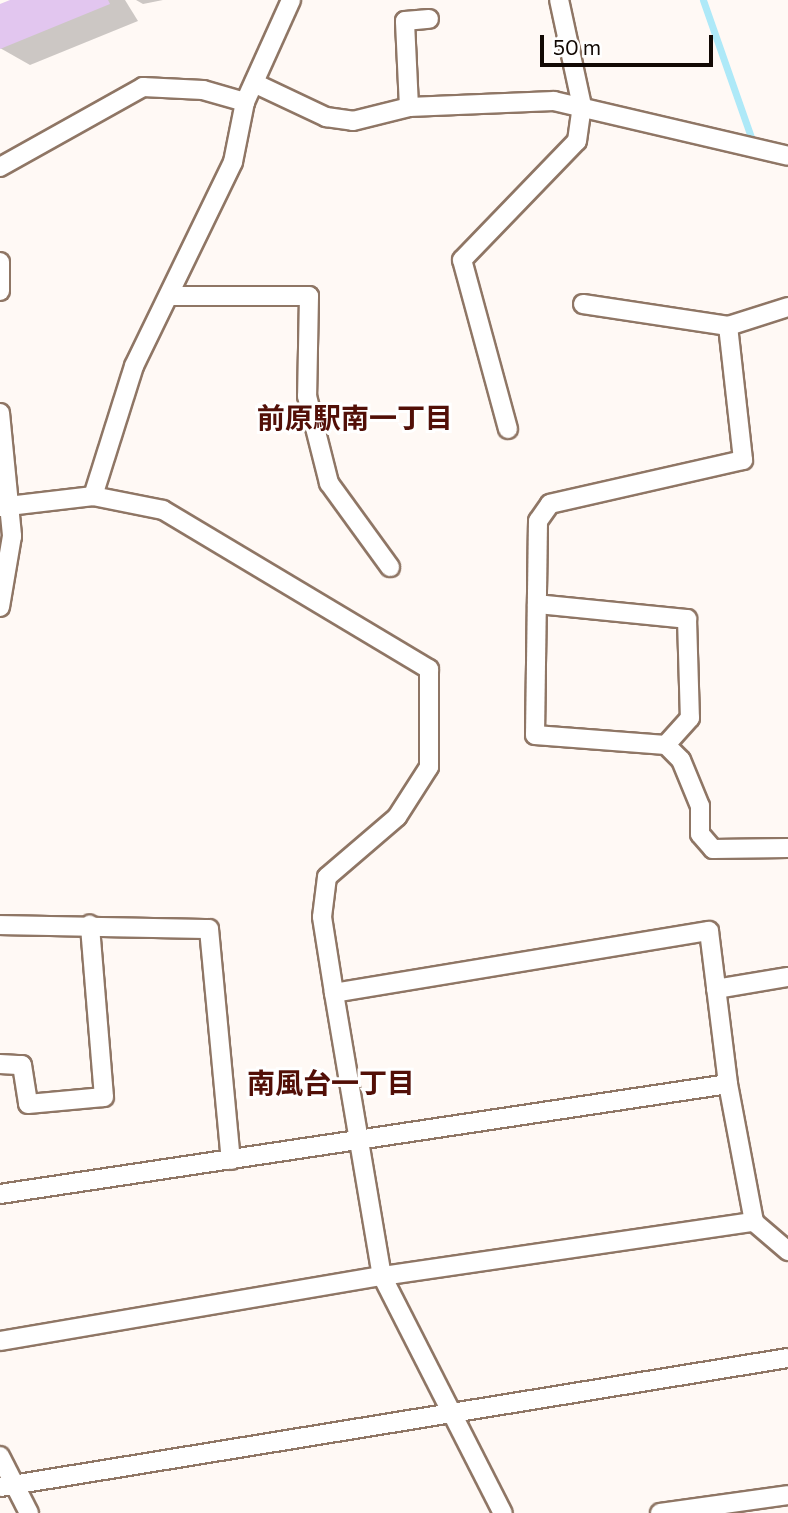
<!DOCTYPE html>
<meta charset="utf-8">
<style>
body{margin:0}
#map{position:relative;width:788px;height:1513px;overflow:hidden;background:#fff9f5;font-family:Commissioner,"Noto Sans JP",sans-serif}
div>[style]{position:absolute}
.shadow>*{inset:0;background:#0003}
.stream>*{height:7px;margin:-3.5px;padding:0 3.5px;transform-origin:3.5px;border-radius:3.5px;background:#aee9f8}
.building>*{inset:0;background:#e2c6ef}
.roads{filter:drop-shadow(2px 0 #8f7665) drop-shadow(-2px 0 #8f7665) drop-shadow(0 2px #8f7665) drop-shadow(0 -2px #8f7665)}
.minor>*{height:18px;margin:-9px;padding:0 9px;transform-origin:9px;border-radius:9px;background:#fff}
span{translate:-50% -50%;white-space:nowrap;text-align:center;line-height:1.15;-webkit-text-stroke:6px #fff;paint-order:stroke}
.neighbourhood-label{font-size:28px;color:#520f07;font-weight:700}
.scale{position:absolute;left:540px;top:35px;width:173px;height:32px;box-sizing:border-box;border:4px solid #120904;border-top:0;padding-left:9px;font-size:21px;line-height:24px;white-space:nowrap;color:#120904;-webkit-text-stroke:5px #fff;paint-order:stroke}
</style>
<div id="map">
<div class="shadow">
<i style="clip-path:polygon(15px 0,125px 0,138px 21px,30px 65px,0 48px,0 6px)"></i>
<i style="clip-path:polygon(136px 0,163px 0,143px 4px)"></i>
</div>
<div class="stream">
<i style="left:703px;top:0;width:145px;rotate:70.7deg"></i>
</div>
<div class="building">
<i style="clip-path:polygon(10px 0,108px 0,110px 4px,0 49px,0 4px)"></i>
</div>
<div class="roads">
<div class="minor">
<i style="left:254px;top:83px;width:80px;rotate:25.3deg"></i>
<i style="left:326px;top:117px;width:27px;rotate:8deg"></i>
<i style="left:353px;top:121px;width:58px;rotate:-14deg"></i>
<i style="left:409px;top:107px;width:145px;rotate:-2.4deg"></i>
<i style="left:554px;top:101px;width:240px;rotate:13.2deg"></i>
<i style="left:409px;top:107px;width:86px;rotate:-92.7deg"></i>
<i style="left:405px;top:21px;width:24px;rotate:-5deg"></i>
<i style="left:0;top:167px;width:164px;rotate:-29.2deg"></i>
<i style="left:143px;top:87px;width:60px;rotate:2.9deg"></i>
<i style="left:203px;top:90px;width:44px;rotate:15.9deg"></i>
<i style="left:0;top:262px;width:29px;rotate:90deg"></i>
<i style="left:169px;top:296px;width:140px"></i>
<i style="left:309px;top:296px;width:100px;rotate:91.1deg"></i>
<i style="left:307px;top:396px;width:90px;rotate:75.8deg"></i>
<i style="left:329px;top:483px;width:104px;rotate:54deg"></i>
<i style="left:583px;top:304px;width:147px;rotate:8.6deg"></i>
<i style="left:788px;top:307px;width:63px;rotate:162.4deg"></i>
<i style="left:728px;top:326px;width:135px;rotate:83.6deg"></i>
<i style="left:743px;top:460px;width:198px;rotate:167.2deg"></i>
<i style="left:550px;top:504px;width:21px;rotate:125deg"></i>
<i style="left:538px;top:521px;width:214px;rotate:90.8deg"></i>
<i style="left:535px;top:735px;width:131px;rotate:4.4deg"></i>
<i style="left:666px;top:745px;width:21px;rotate:45deg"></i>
<i style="left:681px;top:760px;width:50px;rotate:67.6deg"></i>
<i style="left:700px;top:806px;width:28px;rotate:90deg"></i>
<i style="left:700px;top:834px;width:20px;rotate:49deg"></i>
<i style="left:713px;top:849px;width:75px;rotate:-0.8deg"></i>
<i style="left:0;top:413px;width:124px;rotate:84.4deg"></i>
<i style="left:12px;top:536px;width:72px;rotate:99.6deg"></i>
<i style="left:508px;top:429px;width:175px;rotate:-105.2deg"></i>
<i style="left:462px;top:260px;width:165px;rotate:-46deg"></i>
<i style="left:577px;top:141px;width:35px;rotate:-82deg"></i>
<i style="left:582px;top:106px;width:108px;rotate:-102.2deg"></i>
<i style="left:93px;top:496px;width:136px;rotate:-72.5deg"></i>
<i style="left:134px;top:366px;width:227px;rotate:-64.1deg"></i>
<i style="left:233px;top:162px;width:61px;rotate:-78.7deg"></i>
<i style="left:245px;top:102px;width:112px;rotate:-65.7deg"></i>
<i style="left:0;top:507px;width:94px;rotate:-6.7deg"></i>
<i style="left:93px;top:496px;width:71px;rotate:11.3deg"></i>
<i style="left:163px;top:510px;width:310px;rotate:30.9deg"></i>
<i style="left:429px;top:669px;width:98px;rotate:90deg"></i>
<i style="left:429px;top:767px;width:59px;rotate:122.6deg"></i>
<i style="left:397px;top:817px;width:92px;rotate:139.4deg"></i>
<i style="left:327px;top:877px;width:40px;rotate:97.1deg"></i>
<i style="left:322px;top:917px;width:77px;rotate:81deg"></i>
<i style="left:334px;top:993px;width:380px;rotate:-9.4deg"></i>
<i style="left:709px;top:931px;width:154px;rotate:82.9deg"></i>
<i style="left:537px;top:604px;width:151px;rotate:5.7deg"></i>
<i style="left:687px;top:619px;width:99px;rotate:88.3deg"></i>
<i style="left:690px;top:718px;width:36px;rotate:132deg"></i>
<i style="left:0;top:925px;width:209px;rotate:1.1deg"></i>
<i style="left:209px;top:929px;width:232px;rotate:84.6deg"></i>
<i style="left:716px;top:989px;width:73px;rotate:-9.5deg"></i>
<i style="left:334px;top:993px;width:287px;rotate:80.4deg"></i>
<i style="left:382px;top:1276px;width:266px;rotate:63deg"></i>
<i style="left:0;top:1064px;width:22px;rotate:3deg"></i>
<i style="left:22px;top:1065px;width:39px;rotate:81deg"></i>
<i style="left:28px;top:1104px;width:76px;rotate:-5.3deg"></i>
<i style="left:104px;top:1097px;width:173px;rotate:-94.7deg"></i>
<i style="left:0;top:1194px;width:736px;rotate:-8.59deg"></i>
<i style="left:728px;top:1084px;width:140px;rotate:79.3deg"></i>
<i style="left:754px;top:1222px;width:45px;rotate:40.5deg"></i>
<i style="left:0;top:1341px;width:387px;rotate:-9.7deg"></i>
<i style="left:382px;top:1276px;width:376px;rotate:-8.3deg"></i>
<i style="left:0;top:1456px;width:64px;rotate:63deg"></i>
<i style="left:0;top:1487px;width:798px;rotate:-9.3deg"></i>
<i style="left:660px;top:1513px;width:129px;rotate:-8deg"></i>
</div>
</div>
<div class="neighbourhood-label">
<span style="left:355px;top:417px">前原駅南一丁目</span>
<span style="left:331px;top:1082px">南風台一丁目</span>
</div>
<div class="scale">50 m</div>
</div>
